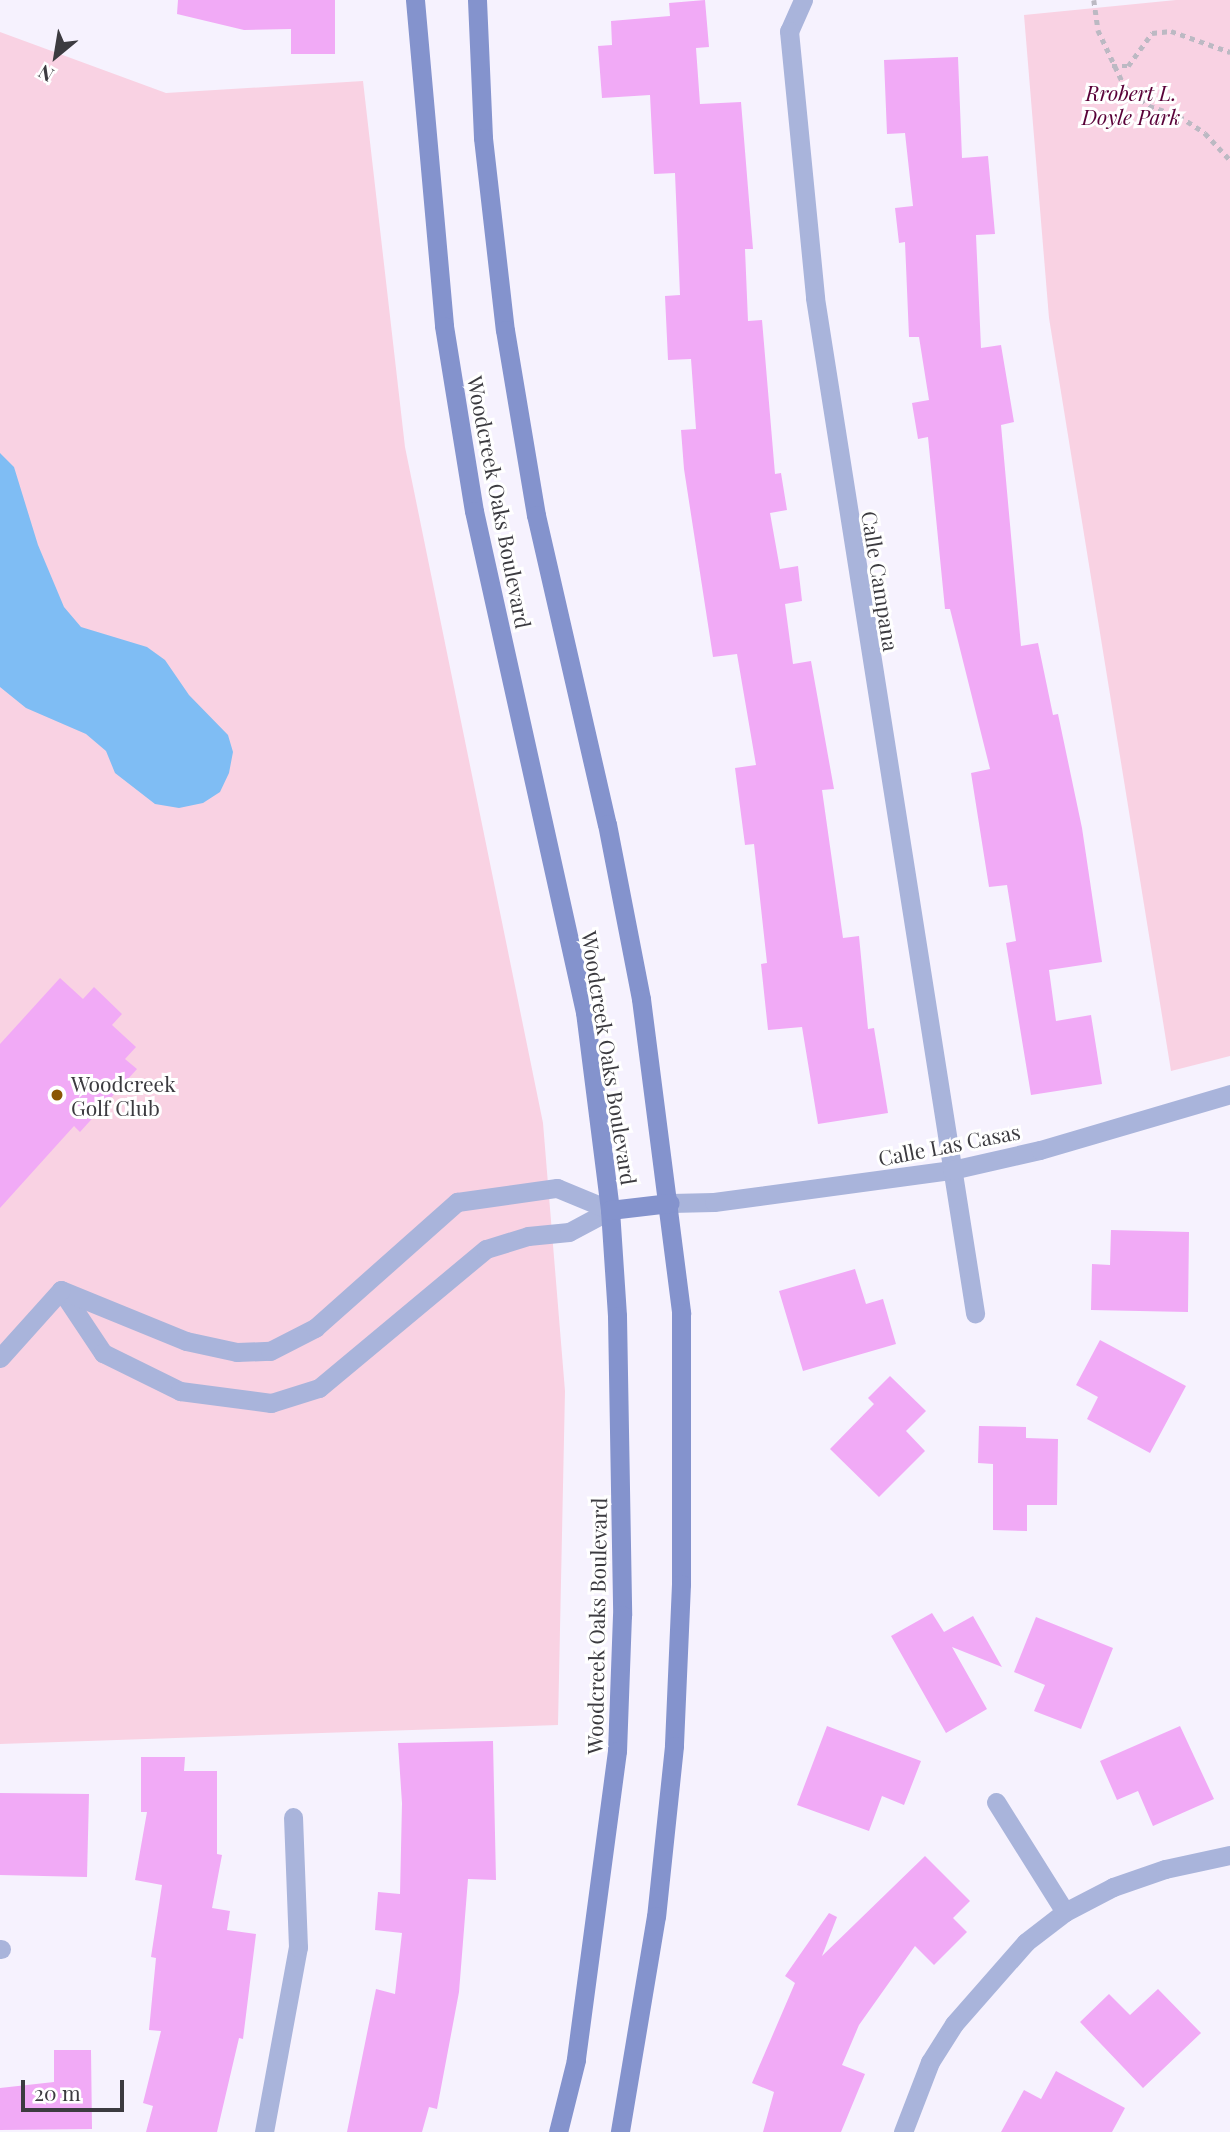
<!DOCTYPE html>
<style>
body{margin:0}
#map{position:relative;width:1230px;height:2132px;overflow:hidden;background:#f6f2fe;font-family:"Playfair Display",serif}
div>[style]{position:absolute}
.green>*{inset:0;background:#f9d2e3}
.water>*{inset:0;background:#7fbdf4}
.building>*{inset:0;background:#f1aaf6}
.path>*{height:4.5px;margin-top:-2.25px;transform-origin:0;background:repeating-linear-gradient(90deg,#bcb9c3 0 5px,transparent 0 10px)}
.service>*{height:19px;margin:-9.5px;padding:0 9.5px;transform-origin:9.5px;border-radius:9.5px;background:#a9b4db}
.minor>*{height:19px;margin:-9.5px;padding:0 9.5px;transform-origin:9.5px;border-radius:9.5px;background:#a9b4db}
.secondary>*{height:19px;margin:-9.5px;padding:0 9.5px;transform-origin:9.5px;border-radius:9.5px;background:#8493cd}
.dots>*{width:19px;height:19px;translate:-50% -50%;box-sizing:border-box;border:4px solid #fff;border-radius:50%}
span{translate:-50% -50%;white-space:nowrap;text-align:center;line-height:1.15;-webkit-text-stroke:6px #fff;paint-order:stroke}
.park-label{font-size:21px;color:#590138;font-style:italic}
.street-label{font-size:21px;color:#3c3b40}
.poi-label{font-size:21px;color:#3c3b40}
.left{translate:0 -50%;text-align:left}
.north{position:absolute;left:21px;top:21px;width:70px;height:70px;-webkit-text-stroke:5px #fff;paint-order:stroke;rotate:210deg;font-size:19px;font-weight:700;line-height:28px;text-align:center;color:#3c3b40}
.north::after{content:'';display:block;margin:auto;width:24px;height:32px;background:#3c3b40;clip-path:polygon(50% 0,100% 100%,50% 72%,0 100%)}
.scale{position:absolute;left:21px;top:2080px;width:103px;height:32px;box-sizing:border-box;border:4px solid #3c3b40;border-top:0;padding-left:9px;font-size:21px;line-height:24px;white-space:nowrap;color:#3c3b40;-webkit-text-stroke:5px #fff;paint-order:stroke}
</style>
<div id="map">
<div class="green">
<i style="clip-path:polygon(1176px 0,1230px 0,1230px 1056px,1171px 1071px,1049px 318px,1024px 15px)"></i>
<i style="clip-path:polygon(0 32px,166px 93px,363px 81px,405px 447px,543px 1123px,565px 1391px,558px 1725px,0 1744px)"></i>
</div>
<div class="water">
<i style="clip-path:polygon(0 453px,14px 467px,38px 545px,64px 607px,81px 627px,147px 647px,165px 660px,189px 695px,228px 735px,233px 752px,229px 773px,220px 792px,203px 803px,179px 808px,155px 804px,115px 773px,106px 751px,86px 734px,26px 708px,0 687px)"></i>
</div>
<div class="building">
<i style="clip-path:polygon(178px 0,335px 0,335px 54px,291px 54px,291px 29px,244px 30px,177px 14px)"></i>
<i style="clip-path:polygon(705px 0,709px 47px,696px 48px,700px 104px,741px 102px,753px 249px,745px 249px,748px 321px,762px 320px,775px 474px,781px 473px,787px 510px,770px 513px,780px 569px,798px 566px,802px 601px,785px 604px,793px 664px,811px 661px,834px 789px,822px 790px,843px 938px,859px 936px,868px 1029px,874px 1028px,888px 1113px,818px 1124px,802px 1027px,768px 1030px,761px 964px,767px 963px,754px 844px,745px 845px,735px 768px,756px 765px,737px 654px,713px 657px,684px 469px,681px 430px,696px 429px,691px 359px,668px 360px,665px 296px,680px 295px,675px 173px,654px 174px,650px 95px,602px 98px,598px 46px,612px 45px,611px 21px,670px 16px,669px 3px)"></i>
<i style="clip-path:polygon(958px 57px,962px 158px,988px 156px,995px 234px,976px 235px,981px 348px,1001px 345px,1014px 422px,1001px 425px,1021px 646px,1038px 643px,1053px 715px,1058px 714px,1082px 828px,1102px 962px,1049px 970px,1056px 1021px,1091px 1015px,1102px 1084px,1031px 1095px,1006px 943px,1016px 941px,1007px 885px,989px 887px,971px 773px,990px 769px,950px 609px,945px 609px,928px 437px,918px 439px,912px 403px,929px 400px,919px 337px,909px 337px,905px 242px,899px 243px,895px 208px,913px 206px,905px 133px,887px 134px,884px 60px)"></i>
<i style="clip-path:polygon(60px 978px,83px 999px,94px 987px,122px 1014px,112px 1025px,136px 1047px,125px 1059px,137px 1069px,80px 1132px,74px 1126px,0 1208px,0 1044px)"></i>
<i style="clip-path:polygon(1111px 1230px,1189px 1232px,1188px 1312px,1091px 1310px,1092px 1264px,1110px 1265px)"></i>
<i style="clip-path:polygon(855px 1269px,866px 1304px,883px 1299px,896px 1344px,803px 1371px,779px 1291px)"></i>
<i style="clip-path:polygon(1100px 1340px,1186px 1386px,1150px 1453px,1087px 1419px,1098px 1397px,1076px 1385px)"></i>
<i style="clip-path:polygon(890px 1376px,926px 1411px,906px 1431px,925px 1451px,879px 1497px,830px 1449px,874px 1404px,868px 1398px)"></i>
<i style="clip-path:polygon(979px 1426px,1026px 1427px,1026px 1438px,1058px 1439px,1057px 1505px,1027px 1505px,1027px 1531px,993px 1530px,993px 1464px,978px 1463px)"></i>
<i style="clip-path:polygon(932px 1613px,944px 1632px,973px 1616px,1002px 1667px,952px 1647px,987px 1709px,946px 1733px,891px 1636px)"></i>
<i style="clip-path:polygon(1036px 1617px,1113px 1648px,1081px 1729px,1034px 1711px,1045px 1685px,1014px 1672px)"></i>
<i style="clip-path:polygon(827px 1726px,921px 1761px,904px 1805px,882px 1796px,869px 1831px,797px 1805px)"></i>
<i style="clip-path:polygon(1180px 1726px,1214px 1799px,1153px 1826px,1138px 1791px,1117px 1800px,1100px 1761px)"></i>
<i style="clip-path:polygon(493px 1741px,496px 1880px,468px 1879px,459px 1992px,437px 2109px,429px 2107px,422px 2132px,347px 2132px,376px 1989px,395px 1994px,402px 1933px,375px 1930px,378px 1892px,400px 1894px,402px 1803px,398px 1743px)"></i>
<i style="clip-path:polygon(141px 1757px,185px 1757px,184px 1771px,217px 1771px,217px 1854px,222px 1855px,212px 1908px,230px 1911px,227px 1930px,256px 1934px,243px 2039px,239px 2038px,217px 2132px,146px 2132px,153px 2106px,143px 2103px,161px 2031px,149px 2030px,156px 1958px,151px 1957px,162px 1885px,135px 1880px,147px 1812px,141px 1812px)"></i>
<i style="clip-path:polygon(0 1793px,89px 1794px,87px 1877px,0 1875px)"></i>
<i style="clip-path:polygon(925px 1856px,970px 1901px,953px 1918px,967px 1932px,934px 1965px,915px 1946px,859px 2025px,842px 2065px,865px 2074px,841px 2132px,763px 2132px,774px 2092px,752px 2083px,795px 1983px,785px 1976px,829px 1913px,837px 1917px,822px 1956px)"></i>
<i style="clip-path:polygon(1158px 1989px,1201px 2033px,1143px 2088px,1080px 2022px,1109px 1994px,1130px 2015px)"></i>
<i style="clip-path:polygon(54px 2050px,91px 2050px,92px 2129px,0 2130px,0 2088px,54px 2082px)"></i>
<i style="clip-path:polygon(1056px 2071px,1125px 2108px,1112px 2132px,1001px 2132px,1024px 2090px,1041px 2099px)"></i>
</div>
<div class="path">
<i style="left:1094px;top:0;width:30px;rotate:82deg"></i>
<i style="left:1098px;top:30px;width:63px;rotate:64.7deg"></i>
<i style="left:1125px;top:87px;width:31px;rotate:38deg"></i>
<i style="left:1149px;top:106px;width:32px;rotate:18deg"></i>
<i style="left:1179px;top:116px;width:31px;rotate:33deg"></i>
<i style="left:1205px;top:133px;width:37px;rotate:47deg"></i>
<i style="left:1112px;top:66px;width:16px"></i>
<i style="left:1128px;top:66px;width:41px;rotate:-54deg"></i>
<i style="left:1152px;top:33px;width:19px;rotate:-6deg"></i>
<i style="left:1171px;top:31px;width:63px;rotate:19.6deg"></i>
</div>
<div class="service">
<i style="left:61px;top:1290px;width:76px;rotate:56.3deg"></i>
<i style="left:103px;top:1353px;width:86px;rotate:26.3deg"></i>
<i style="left:180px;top:1391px;width:92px;rotate:7.5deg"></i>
<i style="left:271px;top:1403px;width:50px;rotate:-17.4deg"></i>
<i style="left:319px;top:1388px;width:217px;rotate:-39.8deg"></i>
<i style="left:486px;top:1249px;width:44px;rotate:-17.2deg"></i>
<i style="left:528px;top:1236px;width:41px;rotate:-5.6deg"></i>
<i style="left:569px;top:1232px;width:47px;rotate:-28.2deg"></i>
<i style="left:61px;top:1290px;width:135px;rotate:22.2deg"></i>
<i style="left:186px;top:1341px;width:52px;rotate:12.2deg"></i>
<i style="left:237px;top:1352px;width:33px;rotate:-2deg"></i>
<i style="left:270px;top:1351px;width:51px;rotate:-27.1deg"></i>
<i style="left:315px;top:1328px;width:190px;rotate:-41.6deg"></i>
<i style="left:457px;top:1202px;width:101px;rotate:-8deg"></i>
<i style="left:557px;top:1188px;width:57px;rotate:22.5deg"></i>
<i style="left:0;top:1358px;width:91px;rotate:-48.1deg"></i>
</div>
<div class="minor">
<i style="left:803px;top:0;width:34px;rotate:114deg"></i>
<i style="left:789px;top:31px;width:268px;rotate:84.4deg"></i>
<i style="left:815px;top:298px;width:1028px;rotate:81.04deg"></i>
<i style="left:670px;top:1203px;width:44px;rotate:-1.3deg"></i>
<i style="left:714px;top:1202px;width:240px;rotate:-7.7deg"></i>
<i style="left:952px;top:1170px;width:90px;rotate:-12.8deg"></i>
<i style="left:1040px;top:1150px;width:198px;rotate:-16.4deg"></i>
<i style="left:996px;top:1802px;width:130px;rotate:57.9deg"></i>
<i style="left:0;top:1949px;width:1px"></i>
<i style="left:264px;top:2132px;width:188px;rotate:-79.6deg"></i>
<i style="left:298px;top:1947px;width:130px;rotate:-92.2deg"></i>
<i style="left:903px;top:2132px;width:75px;rotate:-68.9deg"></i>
<i style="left:930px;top:2062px;width:45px;rotate:-57.7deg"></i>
<i style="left:954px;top:2024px;width:109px;rotate:-48.7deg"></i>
<i style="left:1026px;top:1942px;width:49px;rotate:-37.6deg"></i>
<i style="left:1065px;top:1912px;width:54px;rotate:-27.5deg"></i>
<i style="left:1113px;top:1887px;width:55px;rotate:-19.1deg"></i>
<i style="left:1165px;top:1869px;width:66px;rotate:-12.2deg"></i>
</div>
<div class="secondary">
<i style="left:415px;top:0;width:327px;rotate:84.9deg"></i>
<i style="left:444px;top:326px;width:187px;rotate:80.8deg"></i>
<i style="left:474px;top:511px;width:513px;rotate:77.51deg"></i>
<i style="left:585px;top:1012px;width:200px;rotate:82.8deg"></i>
<i style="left:610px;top:1210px;width:106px;rotate:86.2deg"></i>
<i style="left:617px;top:1316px;width:299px;rotate:89deg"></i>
<i style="left:622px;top:1615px;width:136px;rotate:92.1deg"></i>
<i style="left:617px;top:1751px;width:312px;rotate:97.6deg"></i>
<i style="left:576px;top:2060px;width:74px;rotate:104deg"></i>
<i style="left:477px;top:0;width:138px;rotate:87.5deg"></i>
<i style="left:483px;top:138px;width:193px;rotate:83.5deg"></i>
<i style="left:505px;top:330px;width:188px;rotate:80.5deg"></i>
<i style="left:536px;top:515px;width:317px;rotate:77.1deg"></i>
<i style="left:607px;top:824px;width:178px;rotate:79deg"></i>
<i style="left:641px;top:999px;width:317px;rotate:82.7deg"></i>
<i style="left:681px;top:1313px;width:271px;rotate:90deg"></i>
<i style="left:681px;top:1584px;width:162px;rotate:92.5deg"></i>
<i style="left:674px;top:1746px;width:171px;rotate:96deg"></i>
<i style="left:656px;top:1916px;width:219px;rotate:99.5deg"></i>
<i style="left:610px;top:1210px;width:60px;rotate:-6.7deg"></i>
</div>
<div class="dots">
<i style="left:57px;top:1095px;background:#8b5504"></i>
</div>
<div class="park-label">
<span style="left:1131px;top:104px">Rrobert L.<br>Doyle Park</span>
</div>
<div class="street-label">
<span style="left:500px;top:502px;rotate:79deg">Woodcreek Oaks Boulevard</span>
<span style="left:881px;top:581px;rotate:81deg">Calle Campana</span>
<span style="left:610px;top:1058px;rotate:81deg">Woodcreek Oaks Boulevard</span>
<span style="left:949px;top:1144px;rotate:-11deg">Calle Las Casas</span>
<span style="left:596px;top:1626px;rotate:-89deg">Woodcreek Oaks Boulevard</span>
</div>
<div class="poi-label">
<span class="left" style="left:71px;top:1095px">Woodcreek<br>Golf Club</span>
</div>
<div class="north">N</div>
<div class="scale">20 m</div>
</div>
